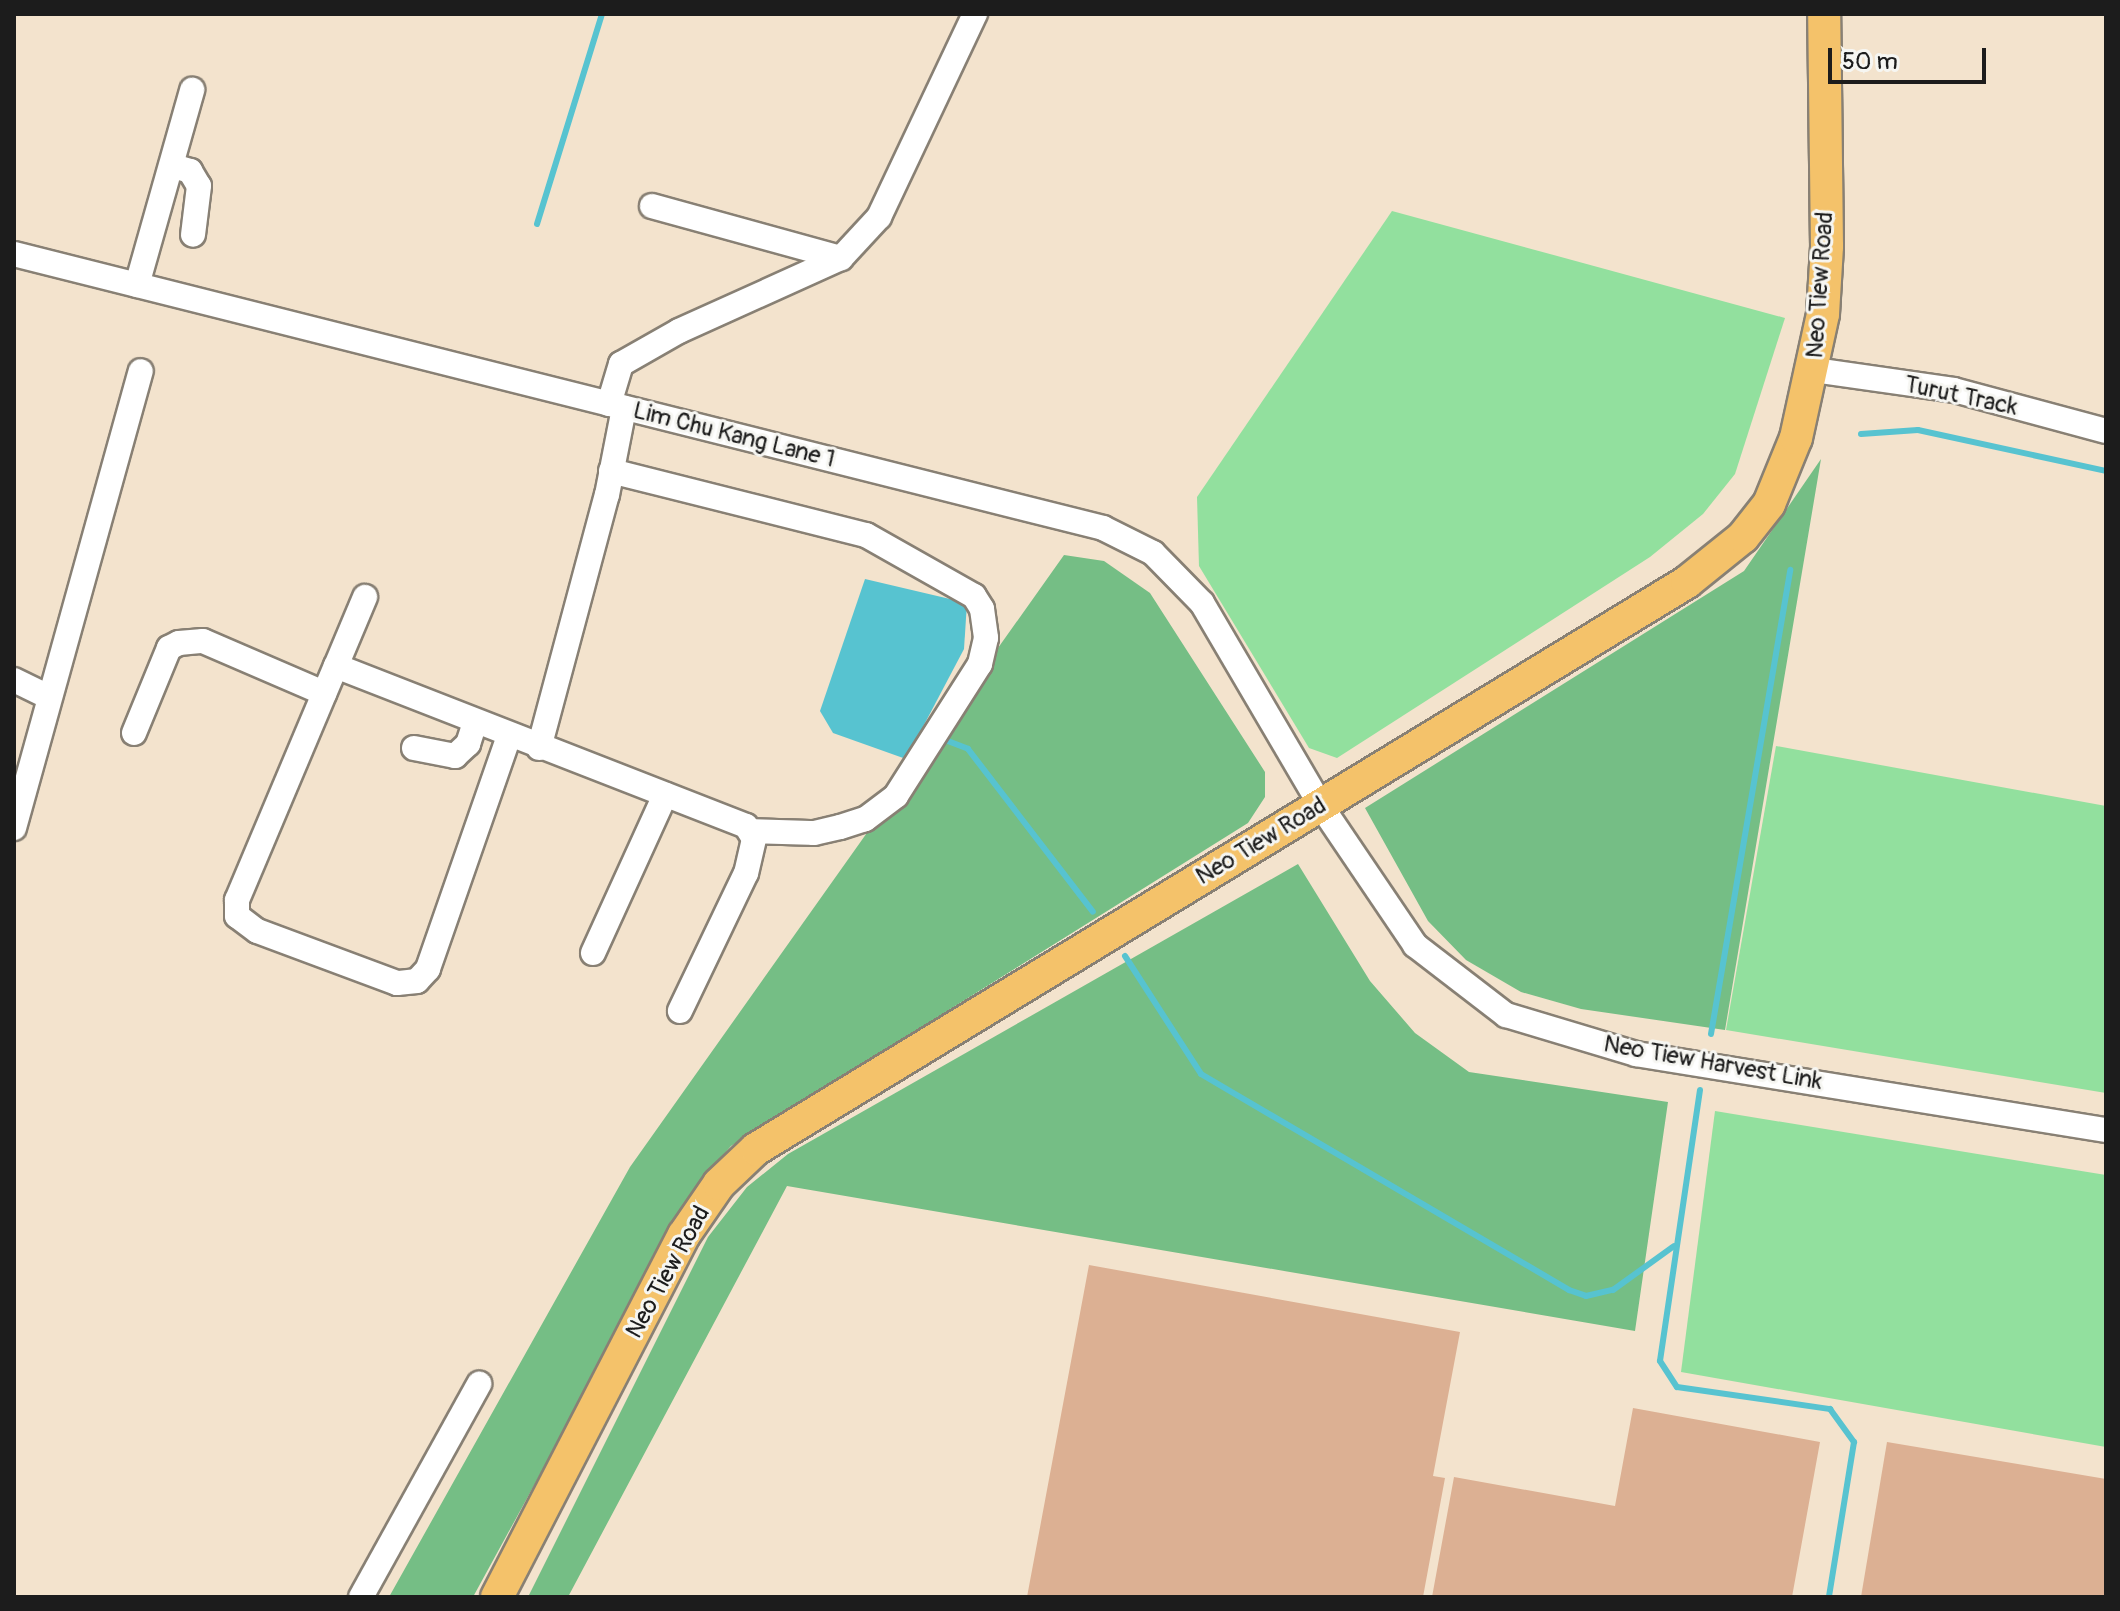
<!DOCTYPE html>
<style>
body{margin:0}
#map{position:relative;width:2120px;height:1611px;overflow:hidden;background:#f3e3cd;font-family:Pangolin,sans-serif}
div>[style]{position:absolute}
.green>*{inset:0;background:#92e09e}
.forest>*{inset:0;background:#75be85}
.water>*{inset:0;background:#57c3d0}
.stream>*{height:6px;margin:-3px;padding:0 3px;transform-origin:3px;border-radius:3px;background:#57c3d0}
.building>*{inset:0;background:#dcb093}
.roads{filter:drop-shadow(2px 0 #888074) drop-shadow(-2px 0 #888074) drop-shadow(0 2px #888074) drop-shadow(0 -2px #888074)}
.minor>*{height:24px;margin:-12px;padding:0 12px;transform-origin:12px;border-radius:12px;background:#fff}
.major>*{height:32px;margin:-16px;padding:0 16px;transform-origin:16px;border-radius:16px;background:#f4c26a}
span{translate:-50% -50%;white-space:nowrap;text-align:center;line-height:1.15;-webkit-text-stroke:6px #f6f6f2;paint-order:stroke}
.street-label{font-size:24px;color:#1c1c1c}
.frame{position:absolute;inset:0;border:16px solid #1c1c1c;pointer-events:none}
.scale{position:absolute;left:1828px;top:48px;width:158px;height:36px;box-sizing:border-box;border:4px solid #1c1c1c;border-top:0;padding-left:10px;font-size:24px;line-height:28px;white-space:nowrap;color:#1c1c1c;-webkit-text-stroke:6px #f6f6f2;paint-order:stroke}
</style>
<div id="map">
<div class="green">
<i style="clip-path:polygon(1392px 211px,1785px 318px,1735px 474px,1703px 514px,1650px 557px,1337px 758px,1309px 748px,1199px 566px,1197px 497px)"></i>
<i style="clip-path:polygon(1776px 746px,2106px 806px,2106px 1093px,1726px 1030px)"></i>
<i style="clip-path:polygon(1715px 1111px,2106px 1175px,2106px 1447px,1681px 1372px)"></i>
</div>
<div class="forest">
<i style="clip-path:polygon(1821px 459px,1725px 1030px,1581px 1009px,1521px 992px,1466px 960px,1428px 921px,1365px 808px,1744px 571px)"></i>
<i style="clip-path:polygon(1064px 555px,1104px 561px,1150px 593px,1265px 772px,1265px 797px,1248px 823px,731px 1146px,700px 1182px,473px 1597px,389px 1597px,630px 1167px)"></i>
<i style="clip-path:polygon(1298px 864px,1370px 981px,1415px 1033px,1469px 1072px,1668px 1102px,1635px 1331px,787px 1186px,568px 1597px,528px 1597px,708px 1237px,747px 1187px,788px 1154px)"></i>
</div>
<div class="water">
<i style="clip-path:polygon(865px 579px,967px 603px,964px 649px,906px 759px,833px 733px,820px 711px)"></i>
</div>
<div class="stream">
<i style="left:537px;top:224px;width:220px;rotate:-72.8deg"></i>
<i style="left:1861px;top:434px;width:57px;rotate:-4deg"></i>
<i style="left:1918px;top:430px;width:192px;rotate:12.3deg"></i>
<i style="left:940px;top:738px;width:30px;rotate:21deg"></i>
<i style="left:968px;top:749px;width:205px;rotate:52.5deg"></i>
<i style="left:1125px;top:956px;width:140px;rotate:57.2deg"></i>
<i style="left:1201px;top:1074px;width:427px;rotate:30.4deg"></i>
<i style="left:1569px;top:1290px;width:18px;rotate:19deg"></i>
<i style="left:1586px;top:1296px;width:28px;rotate:-13deg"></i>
<i style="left:1613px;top:1290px;width:75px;rotate:-35.8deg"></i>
<i style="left:1711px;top:1034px;width:471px;rotate:-80.3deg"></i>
<i style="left:1700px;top:1090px;width:274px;rotate:98.4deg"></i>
<i style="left:1660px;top:1361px;width:31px;rotate:57deg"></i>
<i style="left:1677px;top:1387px;width:155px;rotate:8.2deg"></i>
<i style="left:1830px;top:1409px;width:41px;rotate:54deg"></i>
<i style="left:1854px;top:1442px;width:157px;rotate:99.2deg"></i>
</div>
<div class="building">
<i style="clip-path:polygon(1089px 1265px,1460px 1332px,1433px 1476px,1445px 1478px,1423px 1597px,1027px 1597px)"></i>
<i style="clip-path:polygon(1633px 1408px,1820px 1442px,1792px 1597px,1432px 1597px,1454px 1477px,1615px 1506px)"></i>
<i style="clip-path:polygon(1887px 1442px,2106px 1479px,2106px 1597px,1861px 1597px)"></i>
</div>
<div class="roads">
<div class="minor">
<i style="left:173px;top:166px;width:18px;rotate:16deg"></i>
<i style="left:190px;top:171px;width:17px;rotate:59deg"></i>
<i style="left:199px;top:186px;width:49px;rotate:97deg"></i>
<i style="left:652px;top:206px;width:196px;rotate:15.4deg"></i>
<i style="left:14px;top:254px;width:1123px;rotate:14.12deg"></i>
<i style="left:1103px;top:528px;width:56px;rotate:26.6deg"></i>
<i style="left:1153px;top:553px;width:70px;rotate:45.6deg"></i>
<i style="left:1202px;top:603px;width:235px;rotate:59.6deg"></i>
<i style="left:1321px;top:806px;width:168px;rotate:55.9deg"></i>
<i style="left:1415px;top:945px;width:115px;rotate:37.6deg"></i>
<i style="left:1506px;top:1015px;width:136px;rotate:16.7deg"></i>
<i style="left:1636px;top:1054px;width:476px;rotate:9.2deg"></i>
<i style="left:137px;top:285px;width:203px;rotate:-74.2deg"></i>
<i style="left:1814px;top:370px;width:141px;rotate:8.1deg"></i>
<i style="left:1954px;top:390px;width:157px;rotate:15.1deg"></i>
<i style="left:609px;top:404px;width:42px;rotate:-73.3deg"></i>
<i style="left:621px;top:364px;width:67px;rotate:-29.6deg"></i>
<i style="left:679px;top:331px;width:178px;rotate:-24.3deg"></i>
<i style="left:841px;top:258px;width:56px;rotate:-47.2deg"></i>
<i style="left:879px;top:217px;width:225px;rotate:-64.7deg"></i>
<i style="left:611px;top:471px;width:263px;rotate:14.1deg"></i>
<i style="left:866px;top:535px;width:124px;rotate:29.5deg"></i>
<i style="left:974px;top:596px;width:15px;rotate:58deg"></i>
<i style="left:982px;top:609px;width:29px;rotate:82deg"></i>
<i style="left:986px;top:638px;width:27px;rotate:103deg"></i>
<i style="left:980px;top:664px;width:156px;rotate:122.5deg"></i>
<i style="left:896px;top:796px;width:39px;rotate:143deg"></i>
<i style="left:865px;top:819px;width:26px;rotate:162deg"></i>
<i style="left:840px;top:827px;width:27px;rotate:167deg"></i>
<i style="left:814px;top:833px;width:63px;rotate:-178.2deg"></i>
<i style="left:336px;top:666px;width:75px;rotate:-67.2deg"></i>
<i style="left:14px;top:680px;width:37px;rotate:26deg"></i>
<i style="left:134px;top:733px;width:92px;rotate:-67.6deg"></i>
<i style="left:169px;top:648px;width:11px;rotate:-27deg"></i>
<i style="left:179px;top:643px;width:24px;rotate:-5deg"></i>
<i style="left:203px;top:641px;width:132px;rotate:23.3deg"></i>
<i style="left:509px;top:736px;width:247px;rotate:109.2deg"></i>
<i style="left:428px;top:969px;width:16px;rotate:133deg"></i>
<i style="left:417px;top:981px;width:20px;rotate:174deg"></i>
<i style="left:397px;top:983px;width:149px;rotate:-159.6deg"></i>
<i style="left:257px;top:931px;width:25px;rotate:-143deg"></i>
<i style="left:237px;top:916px;width:16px;rotate:-90deg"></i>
<i style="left:237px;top:900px;width:254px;rotate:-67.1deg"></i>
<i style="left:336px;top:666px;width:440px;rotate:21.3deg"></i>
<i style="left:746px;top:826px;width:15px;rotate:58deg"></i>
<i style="left:754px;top:839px;width:35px;rotate:103deg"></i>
<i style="left:746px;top:873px;width:153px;rotate:115.6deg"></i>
<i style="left:414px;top:748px;width:42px;rotate:11deg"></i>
<i style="left:455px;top:756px;width:18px;rotate:-43deg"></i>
<i style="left:468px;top:744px;width:22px;rotate:-72deg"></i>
<i style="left:539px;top:748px;width:262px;rotate:-75deg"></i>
<i style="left:607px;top:495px;width:89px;rotate:-78.9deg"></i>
<i style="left:14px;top:828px;width:474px;rotate:-74.5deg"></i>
<i style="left:593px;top:953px;width:174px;rotate:-65.5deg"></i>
<i style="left:361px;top:1597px;width:244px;rotate:-61deg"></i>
</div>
<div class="major">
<i style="left:497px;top:1597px;width:407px;rotate:-62.7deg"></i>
<i style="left:684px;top:1235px;width:62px;rotate:-55.5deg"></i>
<i style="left:719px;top:1184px;width:51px;rotate:-43.4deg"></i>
<i style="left:756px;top:1149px;width:1090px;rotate:-31.34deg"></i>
<i style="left:1687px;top:582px;width:72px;rotate:-38.8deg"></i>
<i style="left:1743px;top:537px;width:42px;rotate:-51.8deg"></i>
<i style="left:1769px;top:504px;width:71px;rotate:-67.8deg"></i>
<i style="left:1796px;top:438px;width:127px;rotate:-77.7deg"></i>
<i style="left:1823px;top:314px;width:68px;rotate:-86.6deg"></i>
<i style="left:1827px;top:246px;width:232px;rotate:-90.7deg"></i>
</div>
</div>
<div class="street-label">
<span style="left:1820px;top:285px;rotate:-86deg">Neo Tiew Road</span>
<span style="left:1961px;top:396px;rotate:12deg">Turut Track</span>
<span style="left:734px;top:435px;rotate:14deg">Lim Chu Kang Lane 1</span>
<span style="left:1261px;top:841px;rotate:-31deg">Neo Tiew Road</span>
<span style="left:1713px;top:1063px;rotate:10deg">Neo Tiew Harvest Link</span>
<span style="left:668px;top:1272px;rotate:-61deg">Neo Tiew Road</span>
</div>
<div class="frame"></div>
<div class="scale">50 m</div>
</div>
